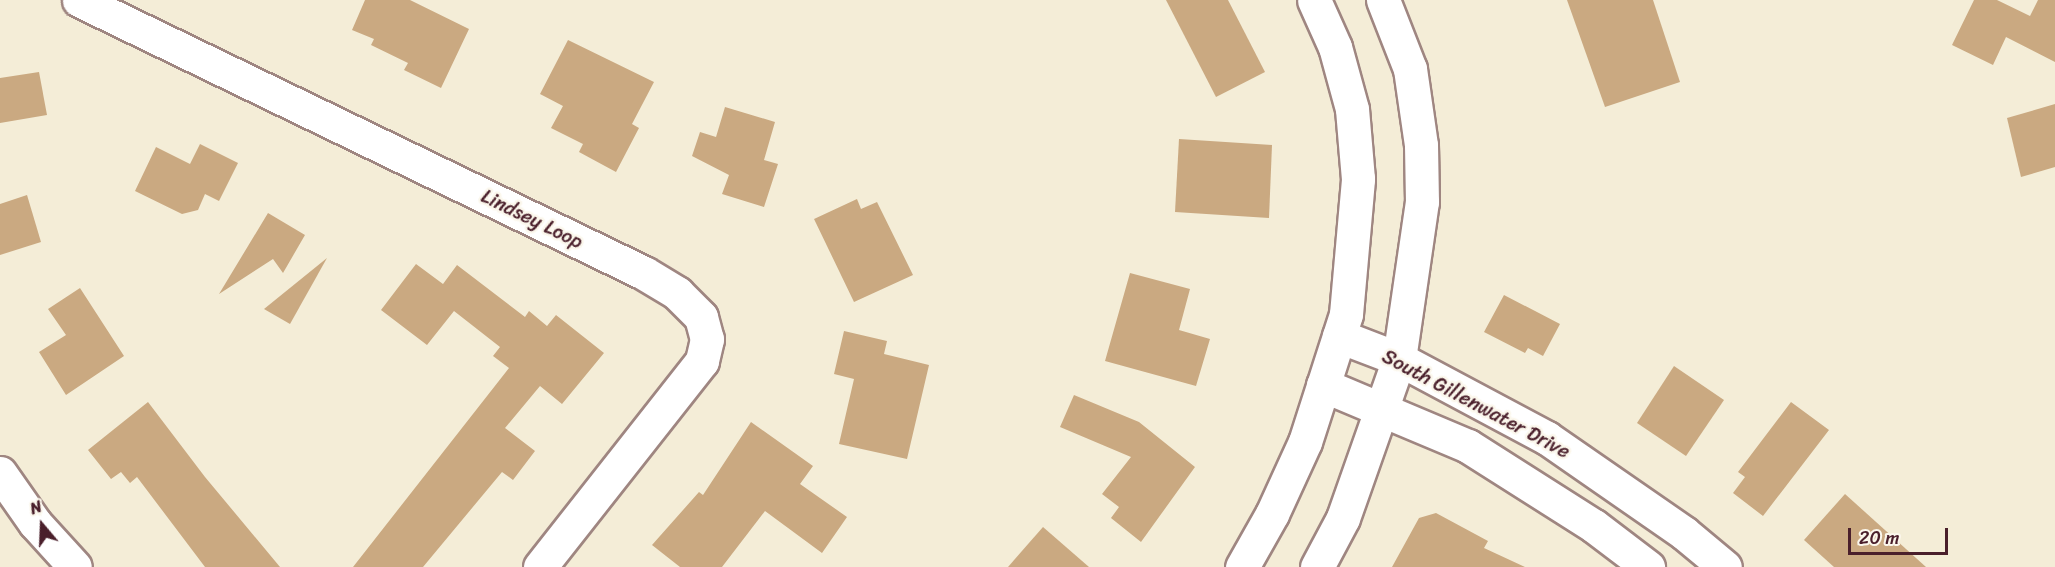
<!DOCTYPE html>
<style>
body{margin:0}
#map{position:relative;width:2055px;height:567px;overflow:hidden;background:#f4edd7;font-family:Sriracha,sans-serif}
div>[style]{position:absolute}
.building>*{inset:0;background:#caa981}
.roads{filter:drop-shadow(2px 0 #9f8681) drop-shadow(-2px 0 #9f8681) drop-shadow(0 2px #9f8681) drop-shadow(0 -2px #9f8681)}
.street>*{height:33px;margin:-16.5px;padding:0 16.5px;transform-origin:16.5px;border-radius:16.5px;background:#fff}
.secondary>*{height:33px;margin:-16.5px;padding:0 16.5px;transform-origin:16.5px;border-radius:16.5px;background:#fff}
span{translate:-50% -50%;white-space:nowrap;text-align:center;line-height:1.15;-webkit-text-stroke:5px #fbf7ec;paint-order:stroke}
.street-label{font-size:20px;color:#4a1f2b}
.north{position:absolute;left:12px;top:495px;width:60px;height:60px;-webkit-text-stroke:4px #fbf7ec;paint-order:stroke;rotate:341deg;font-size:16px;font-weight:700;line-height:24px;text-align:center;color:#4a1f2b}
.north::after{content:'';display:block;margin:auto;width:21px;height:27px;background:#4a1f2b;clip-path:polygon(50% 0,100% 100%,50% 72%,0 100%)}
.scale{position:absolute;left:1848px;top:528px;width:100px;height:27px;box-sizing:border-box;border:3px solid #4a1f2b;border-top:0;padding-left:8px;font-size:18px;line-height:21px;white-space:nowrap;color:#4a1f2b;-webkit-text-stroke:4px #fbf7ec;paint-order:stroke}
</style>
<div id="map">
<div class="building">
<i style="clip-path:polygon(365px 0,410px 0,469px 29px,441px 88px,404px 70px,408px 63px,371px 45px,374px 39px,352px 30px)"></i>
<i style="clip-path:polygon(1166px 0,1228px 0,1265px 72px,1216px 97px)"></i>
<i style="clip-path:polygon(1567px 0,1653px 0,1680px 82px,1605px 107px)"></i>
<i style="clip-path:polygon(1974px 0,1997px 0,2030px 16px,2038px 0,2055px 0,2055px 62px,2006px 37px,1993px 65px,1952px 45px)"></i>
<i style="clip-path:polygon(568px 40px,654px 82px,632px 124px,639px 128px,616px 172px,579px 152px,583px 144px,551px 128px,563px 106px,540px 94px)"></i>
<i style="clip-path:polygon(39px 72px,47px 115px,0 123px,0 78px)"></i>
<i style="clip-path:polygon(2055px 104px,2055px 167px,2021px 177px,2007px 118px)"></i>
<i style="clip-path:polygon(725px 107px,775px 122px,764px 160px,778px 164px,764px 207px,722px 194px,729px 175px,692px 156px,700px 132px,716px 137px)"></i>
<i style="clip-path:polygon(1179px 139px,1272px 145px,1269px 218px,1175px 212px)"></i>
<i style="clip-path:polygon(200px 144px,238px 163px,219px 201px,205px 194px,198px 210px,182px 214px,135px 191px,156px 147px,190px 164px)"></i>
<i style="clip-path:polygon(27px 195px,41px 242px,0 255px,0 204px)"></i>
<i style="clip-path:polygon(857px 199px,861px 209px,877px 202px,913px 275px,854px 302px,814px 219px)"></i>
<i style="clip-path:polygon(268px 213px,305px 235px,283px 273px,273px 259px,219px 294px)"></i>
<i style="clip-path:polygon(327px 258px,290px 324px,264px 309px)"></i>
<i style="clip-path:polygon(416px 264px,443px 284px,457px 265px,525px 317px,529px 311px,547px 326px,556px 315px,604px 353px,562px 404px,540px 386px,505px 428px,535px 451px,513px 480px,502px 472px,423px 567px,353px 567px,509px 368px,493px 356px,500px 347px,454px 311px,427px 345px,381px 310px)"></i>
<i style="clip-path:polygon(1130px 273px,1190px 289px,1179px 330px,1210px 339px,1196px 386px,1105px 361px)"></i>
<i style="clip-path:polygon(80px 288px,124px 356px,66px 395px,39px 352px,66px 335px,48px 309px)"></i>
<i style="clip-path:polygon(1504px 295px,1560px 324px,1543px 356px,1528px 348px,1525px 353px,1484px 332px)"></i>
<i style="clip-path:polygon(844px 331px,887px 341px,884px 354px,929px 365px,907px 459px,839px 444px,854px 379px,834px 374px)"></i>
<i style="clip-path:polygon(1674px 366px,1724px 400px,1686px 456px,1637px 423px)"></i>
<i style="clip-path:polygon(1074px 395px,1139px 422px,1195px 467px,1141px 542px,1111px 518px,1119px 507px,1102px 494px,1131px 457px,1060px 427px)"></i>
<i style="clip-path:polygon(148px 402px,205px 477px,280px 567px,205px 567px,137px 477px,130px 483px,121px 472px,111px 479px,88px 450px)"></i>
<i style="clip-path:polygon(1791px 402px,1829px 430px,1763px 516px,1733px 493px,1745px 477px,1738px 472px)"></i>
<i style="clip-path:polygon(751px 422px,813px 466px,800px 484px,847px 517px,822px 553px,765px 511px,722px 567px,680px 567px,652px 545px,699px 492px,703px 495px)"></i>
<i style="clip-path:polygon(1845px 494px,1926px 567px,1834px 567px,1804px 540px)"></i>
<i style="clip-path:polygon(1436px 513px,1488px 541px,1484px 548px,1525px 567px,1392px 567px,1419px 518px)"></i>
<i style="clip-path:polygon(1043px 527px,1089px 567px,1008px 567px)"></i>
</div>
<div class="roads">
<div class="street">
<i style="left:79px;top:0;width:627px;rotate:25.79deg"></i>
<i style="left:644px;top:273px;width:39px;rotate:31deg"></i>
<i style="left:677px;top:293px;width:34px;rotate:45deg"></i>
<i style="left:701px;top:317px;width:23px;rotate:75deg"></i>
<i style="left:707px;top:339px;width:23px;rotate:103deg"></i>
<i style="left:702px;top:361px;width:262px;rotate:128.2deg"></i>
<i style="left:1339px;top:336px;width:64px;rotate:21deg"></i>
<i style="left:1399px;top:359px;width:168px;rotate:28.1deg"></i>
<i style="left:1547px;top:438px;width:167px;rotate:34.7deg"></i>
<i style="left:1684px;top:533px;width:53px;rotate:39.7deg"></i>
<i style="left:1323px;top:385px;width:157px;rotate:22.8deg"></i>
<i style="left:1468px;top:446px;width:149px;rotate:32.4deg"></i>
<i style="left:1594px;top:526px;width:68px;rotate:37.2deg"></i>
<i style="left:0;top:473px;width:61px;rotate:55deg"></i>
<i style="left:35px;top:523px;width:59px;rotate:47.7deg"></i>
</div>
<div class="secondary">
<i style="left:1242px;top:567px;width:61px;rotate:-60.5deg"></i>
<i style="left:1272px;top:514px;width:79px;rotate:-65.4deg"></i>
<i style="left:1305px;top:442px;width:134px;rotate:-72.2deg"></i>
<i style="left:1346px;top:314px;width:136px;rotate:-84.9deg"></i>
<i style="left:1358px;top:179px;width:70px;rotate:-94.9deg"></i>
<i style="left:1352px;top:109px;width:64px;rotate:-105.3deg"></i>
<i style="left:1335px;top:47px;width:51px;rotate:-114.1deg"></i>
<i style="left:1317px;top:567px;width:55px;rotate:-62deg"></i>
<i style="left:1343px;top:518px;width:169px;rotate:-70.6deg"></i>
<i style="left:1399px;top:359px;width:159px;rotate:-81.7deg"></i>
<i style="left:1422px;top:202px;width:57px;rotate:-91deg"></i>
<i style="left:1421px;top:145px;width:77px;rotate:-98.2deg"></i>
<i style="left:1410px;top:69px;width:74px;rotate:-111.4deg"></i>
</div>
</div>
<div class="street-label">
<span style="left:532px;top:219px;rotate:26deg">Lindsey Loop</span>
<span style="left:1476px;top:404px;rotate:28deg">South Gillenwater Drive</span>
</div>
<div class="north">N</div>
<div class="scale">20 m</div>
</div>
